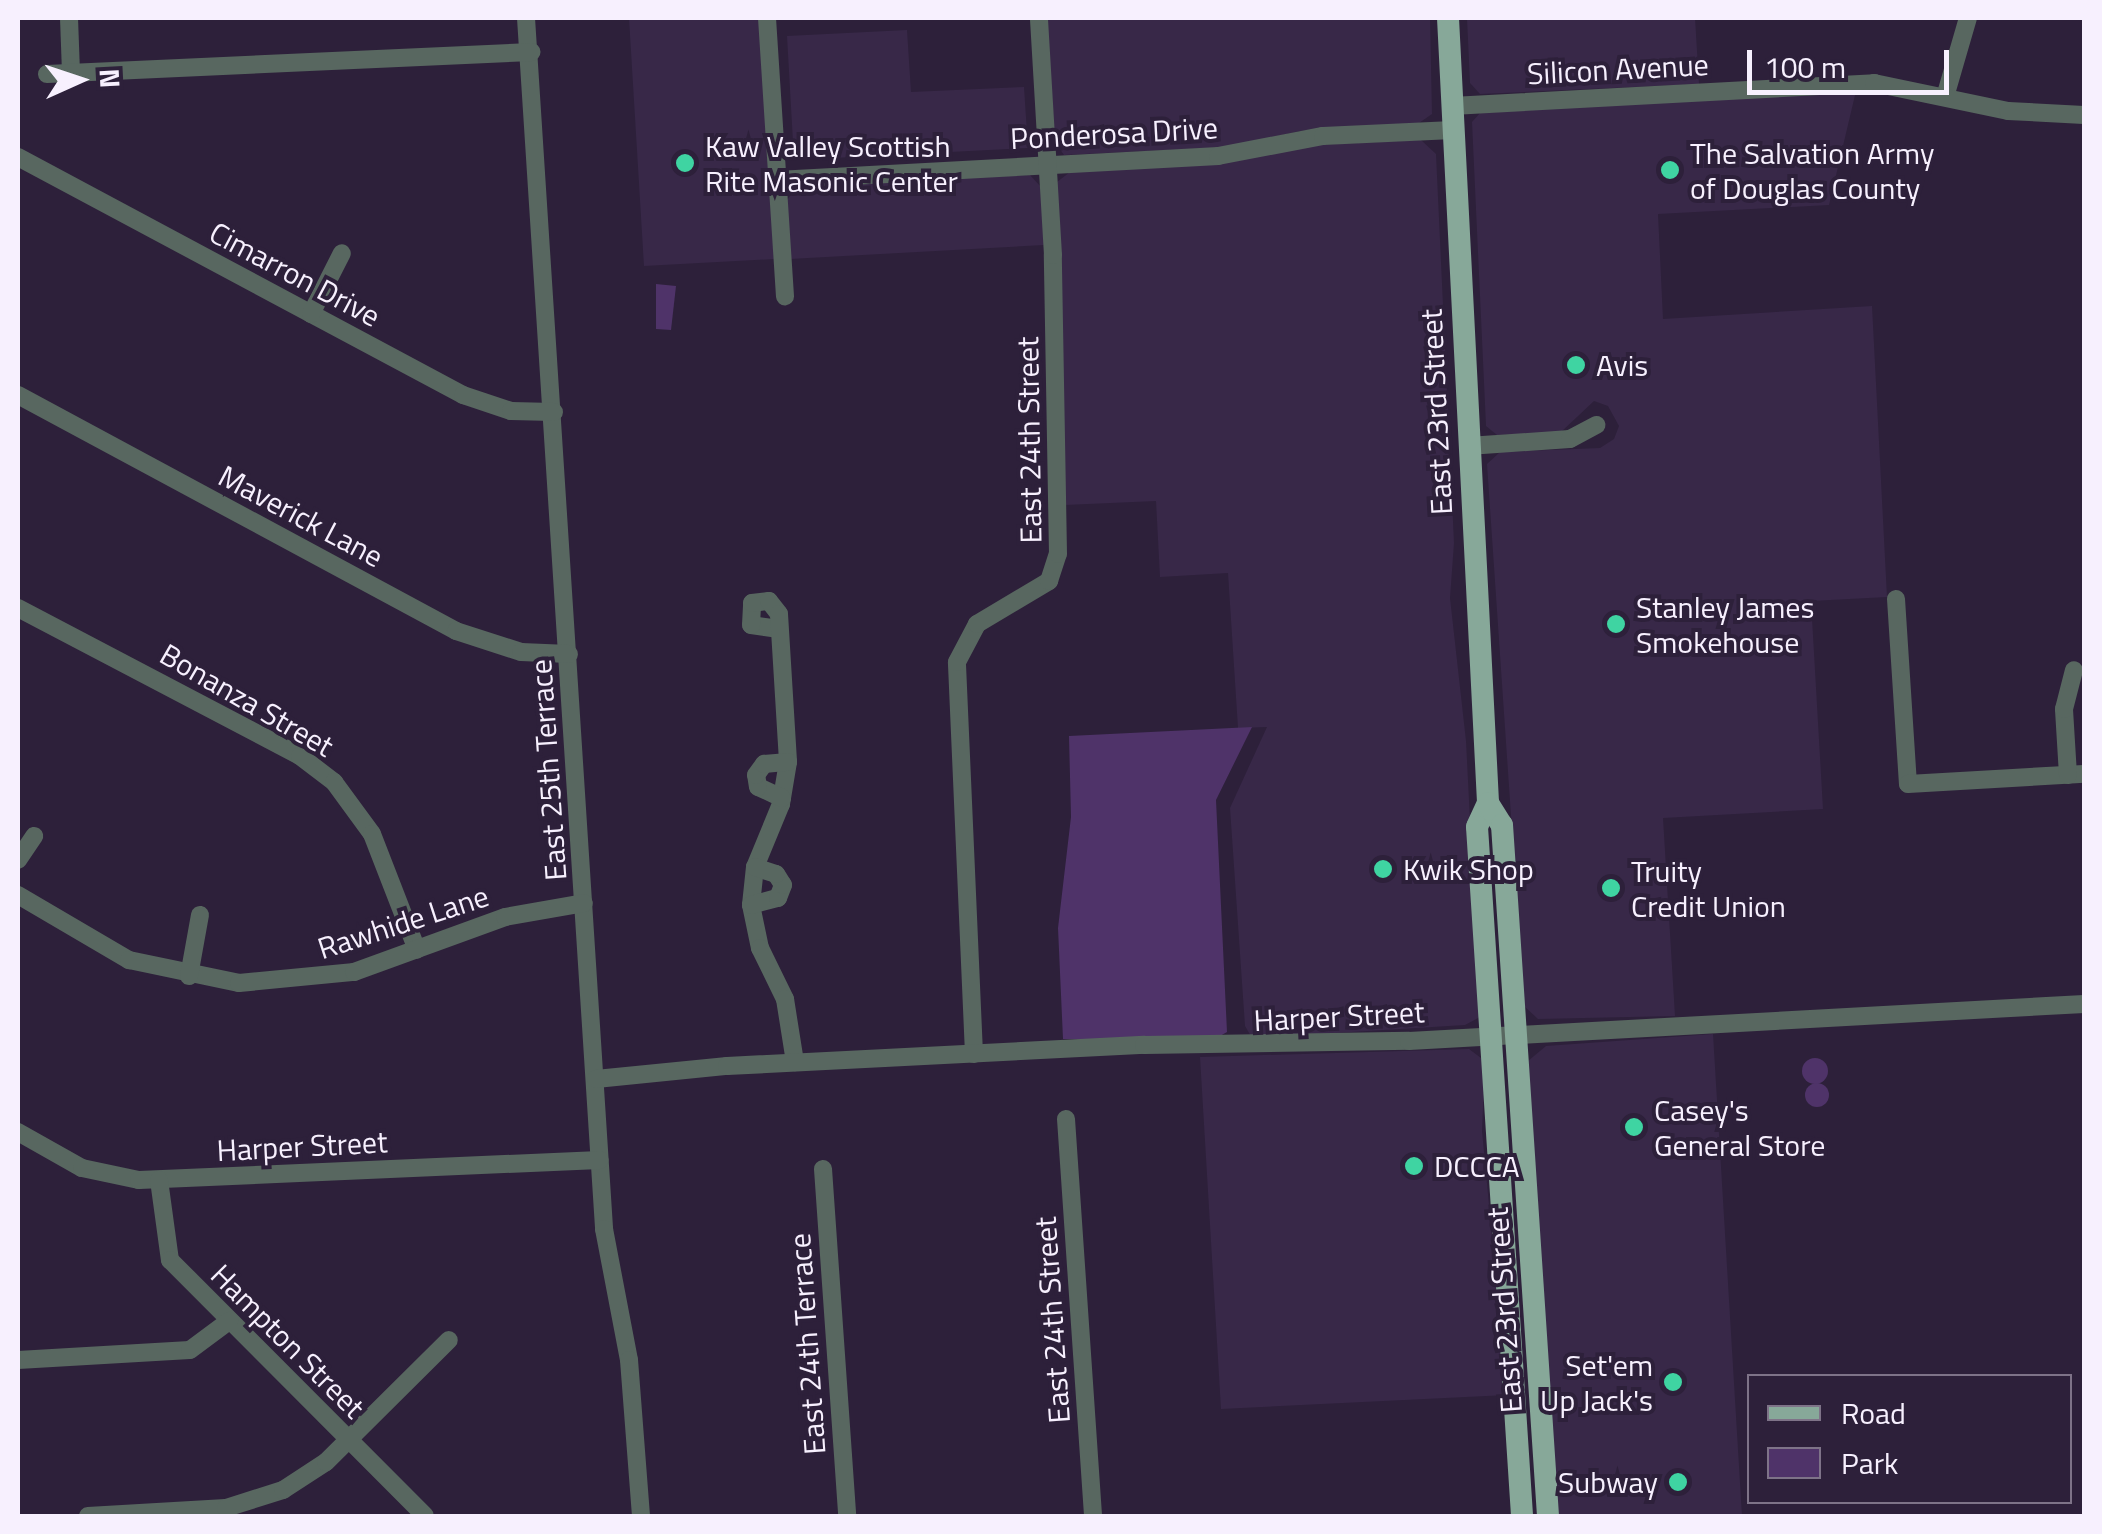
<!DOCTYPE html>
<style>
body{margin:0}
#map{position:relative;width:2102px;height:1534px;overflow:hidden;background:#2d203a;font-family:"Titillium Web",sans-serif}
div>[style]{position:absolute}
.built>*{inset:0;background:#382848}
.green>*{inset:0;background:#4f3369}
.round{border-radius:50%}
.minor>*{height:18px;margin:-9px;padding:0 9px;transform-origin:9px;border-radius:9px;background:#586760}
.major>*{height:22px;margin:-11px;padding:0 11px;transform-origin:11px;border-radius:11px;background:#87a899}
.dots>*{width:28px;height:28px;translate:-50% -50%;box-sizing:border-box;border:5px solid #2d203a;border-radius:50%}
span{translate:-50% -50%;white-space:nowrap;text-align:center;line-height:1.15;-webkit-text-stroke:8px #2d203a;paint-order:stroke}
.street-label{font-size:30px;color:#f7f0fe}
.poi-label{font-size:30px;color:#f7f0fe}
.left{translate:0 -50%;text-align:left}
.right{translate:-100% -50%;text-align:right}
.frame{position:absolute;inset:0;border:20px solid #f7f0fe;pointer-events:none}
.legend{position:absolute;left:1747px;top:1374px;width:325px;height:130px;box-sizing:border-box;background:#2d203a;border:2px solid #7e7388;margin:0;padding:12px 18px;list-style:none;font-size:30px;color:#f7f0fe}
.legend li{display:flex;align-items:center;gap:20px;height:50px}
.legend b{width:50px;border:2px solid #7e7388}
.north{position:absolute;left:30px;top:30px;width:100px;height:100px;-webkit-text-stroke:8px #2d203a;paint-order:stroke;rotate:87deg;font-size:28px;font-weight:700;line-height:40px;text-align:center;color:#f7f0fe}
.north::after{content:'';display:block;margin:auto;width:35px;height:45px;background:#f7f0fe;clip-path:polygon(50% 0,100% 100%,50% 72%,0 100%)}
.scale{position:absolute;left:1747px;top:50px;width:202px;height:45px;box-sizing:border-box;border:5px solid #f7f0fe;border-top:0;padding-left:12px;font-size:30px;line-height:35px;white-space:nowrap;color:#f7f0fe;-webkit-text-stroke:8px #2d203a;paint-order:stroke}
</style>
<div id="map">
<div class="built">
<i style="clip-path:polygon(629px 18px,760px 18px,774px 259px,644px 266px)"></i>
<i style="clip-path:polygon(1047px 18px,1430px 18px,1432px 114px,1419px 123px,1300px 131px,1230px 147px,1064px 155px,1055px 142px)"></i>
<i style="clip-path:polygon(1467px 18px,1695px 18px,1699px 84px,1480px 94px,1470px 83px)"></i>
<i style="clip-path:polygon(907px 30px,911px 92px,1024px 87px,1028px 148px,794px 160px,787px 36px)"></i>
<i style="clip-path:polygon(1856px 91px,1829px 205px,1658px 214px,1663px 319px,1872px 306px,1887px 597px,1811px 601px,1823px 809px,1663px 818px,1675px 1016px,1538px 1019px,1524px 1006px,1487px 464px,1500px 452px,1600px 448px,1614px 439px,1619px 426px,1608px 406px,1594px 401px,1561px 432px,1497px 435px,1486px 426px,1472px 122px,1480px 113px)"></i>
<i style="clip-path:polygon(1421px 140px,1436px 154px,1454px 543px,1450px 598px,1466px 741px,1480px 1017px,1465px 1025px,1252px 1038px,1245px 1026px,1230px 808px,1267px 727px,1238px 728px,1228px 573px,1160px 577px,1156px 501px,1065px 505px,1057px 182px,1070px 172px,1219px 164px,1317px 145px)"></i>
<i style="clip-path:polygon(1030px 175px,1041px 187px,1044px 245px,790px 259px,787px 200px,797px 187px)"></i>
<i style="clip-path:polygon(1713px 1034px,1742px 1516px,1557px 1516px,1528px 1061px,1546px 1046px)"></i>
<i style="clip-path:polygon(1469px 1049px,1485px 1061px,1482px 1131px,1507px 1395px,1221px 1409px,1200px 1057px)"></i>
</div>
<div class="green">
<i style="clip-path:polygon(656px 284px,676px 286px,671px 330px,656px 329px)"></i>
<i style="clip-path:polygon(1252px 727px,1216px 800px,1227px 1032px,1213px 1040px,1063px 1039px,1058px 928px,1071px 817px,1069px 736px)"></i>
<i class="round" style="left:1802px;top:1058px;width:26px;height:26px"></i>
<i class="round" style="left:1805px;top:1083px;width:24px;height:24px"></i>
</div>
<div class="minor">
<i style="left:69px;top:18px;width:55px;rotate:87.9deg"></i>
<i style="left:526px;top:18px;width:1214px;rotate:86.31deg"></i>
<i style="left:604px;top:1229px;width:133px;rotate:79.2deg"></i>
<i style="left:629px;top:1360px;width:156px;rotate:85.6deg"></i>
<i style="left:767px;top:18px;width:279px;rotate:86.3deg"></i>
<i style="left:47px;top:74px;width:485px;rotate:-2.6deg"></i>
<i style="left:1945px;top:97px;width:82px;rotate:-73.8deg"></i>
<i style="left:1452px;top:106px;width:423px;rotate:-3.1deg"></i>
<i style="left:1874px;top:83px;width:137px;rotate:11.8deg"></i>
<i style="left:2008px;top:111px;width:76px;rotate:3deg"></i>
<i style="left:18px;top:157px;width:505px;rotate:28.14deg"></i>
<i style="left:463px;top:395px;width:51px;rotate:18.4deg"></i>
<i style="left:511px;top:411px;width:43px;rotate:1.3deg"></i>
<i style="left:777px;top:180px;width:442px;rotate:-3.1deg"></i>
<i style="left:1218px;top:156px;width:107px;rotate:-10.8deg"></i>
<i style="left:1323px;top:136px;width:130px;rotate:-2.6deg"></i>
<i style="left:311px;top:314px;width:68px;rotate:-63.1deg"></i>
<i style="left:18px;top:395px;width:498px;rotate:28.3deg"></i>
<i style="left:456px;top:631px;width:68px;rotate:17.9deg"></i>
<i style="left:521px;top:652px;width:48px;rotate:2.4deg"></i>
<i style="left:1468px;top:446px;width:102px;rotate:-3.9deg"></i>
<i style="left:1570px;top:439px;width:30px;rotate:-28deg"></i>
<i style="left:1896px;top:599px;width:185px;rotate:86.3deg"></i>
<i style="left:1908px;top:784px;width:176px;rotate:-3.3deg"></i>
<i style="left:18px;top:608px;width:318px;rotate:27.7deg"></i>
<i style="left:300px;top:756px;width:43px;rotate:37.4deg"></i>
<i style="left:334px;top:782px;width:64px;rotate:53.8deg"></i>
<i style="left:372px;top:834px;width:124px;rotate:68.8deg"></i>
<i style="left:779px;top:629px;width:28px;rotate:-172deg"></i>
<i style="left:751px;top:625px;width:22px;rotate:-87deg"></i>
<i style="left:752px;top:603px;width:17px;rotate:-7deg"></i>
<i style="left:769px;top:601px;width:16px;rotate:52deg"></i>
<i style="left:779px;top:614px;width:148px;rotate:86.5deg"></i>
<i style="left:788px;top:762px;width:43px;rotate:99.5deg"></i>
<i style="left:781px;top:804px;width:68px;rotate:112.4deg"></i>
<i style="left:755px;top:867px;width:38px;rotate:96deg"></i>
<i style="left:751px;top:905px;width:44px;rotate:78.2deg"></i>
<i style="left:760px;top:948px;width:57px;rotate:63.9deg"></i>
<i style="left:785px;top:999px;width:64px;rotate:81deg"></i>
<i style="left:2068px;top:775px;width:66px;rotate:-93.5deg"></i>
<i style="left:2064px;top:709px;width:40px;rotate:-75.6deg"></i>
<i style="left:782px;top:798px;width:26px;rotate:-155deg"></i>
<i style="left:758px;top:787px;width:12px;rotate:-99deg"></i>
<i style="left:756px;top:775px;width:14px;rotate:-54deg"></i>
<i style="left:764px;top:764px;width:24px;rotate:-5deg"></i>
<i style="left:18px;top:860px;width:29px;rotate:-56deg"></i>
<i style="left:18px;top:895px;width:129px;rotate:30.4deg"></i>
<i style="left:129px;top:960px;width:112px;rotate:11.8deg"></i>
<i style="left:239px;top:983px;width:116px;rotate:-5.5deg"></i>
<i style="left:354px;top:972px;width:161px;rotate:-20deg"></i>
<i style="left:505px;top:917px;width:80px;rotate:-10deg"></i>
<i style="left:751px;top:905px;width:28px;rotate:-15deg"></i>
<i style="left:778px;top:898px;width:14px;rotate:-69deg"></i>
<i style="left:783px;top:885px;width:13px;rotate:-122deg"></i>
<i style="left:776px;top:874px;width:22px;rotate:-162deg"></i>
<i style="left:189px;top:976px;width:62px;rotate:-79.8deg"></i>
<i style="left:974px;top:1054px;width:392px;rotate:-92.5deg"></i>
<i style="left:957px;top:662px;width:43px;rotate:-62.2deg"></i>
<i style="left:977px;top:624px;width:84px;rotate:-30.8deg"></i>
<i style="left:1049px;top:581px;width:28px;rotate:-72deg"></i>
<i style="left:1058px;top:554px;width:299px;rotate:-91deg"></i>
<i style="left:1053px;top:255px;width:237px;rotate:-93.4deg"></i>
<i style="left:596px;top:1079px;width:132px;rotate:-5.7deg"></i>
<i style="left:727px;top:1066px;width:418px;rotate:-2.9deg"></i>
<i style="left:1144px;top:1045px;width:265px;rotate:-0.9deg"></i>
<i style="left:1409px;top:1041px;width:676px;rotate:-3.14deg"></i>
<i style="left:1066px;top:1119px;width:398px;rotate:86.1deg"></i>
<i style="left:18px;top:1132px;width:73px;rotate:29.4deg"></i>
<i style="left:82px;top:1168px;width:58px;rotate:11.9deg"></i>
<i style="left:139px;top:1180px;width:461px;rotate:-2.5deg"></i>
<i style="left:823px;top:1169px;width:348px;rotate:86deg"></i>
<i style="left:159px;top:1180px;width:81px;rotate:82.2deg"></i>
<i style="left:170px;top:1260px;width:361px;rotate:45.1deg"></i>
<i style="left:18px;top:1360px;width:172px;rotate:-3.3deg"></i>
<i style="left:190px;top:1350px;width:49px;rotate:-36.6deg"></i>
<i style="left:88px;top:1516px;width:138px;rotate:-3.3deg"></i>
<i style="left:226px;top:1508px;width:60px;rotate:-17.5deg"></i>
<i style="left:283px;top:1490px;width:51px;rotate:-33.1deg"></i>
<i style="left:326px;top:1462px;width:173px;rotate:-44.8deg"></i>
</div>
<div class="major">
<i style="left:1448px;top:18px;width:786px;rotate:87.08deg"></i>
<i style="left:1488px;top:803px;width:26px;rotate:115deg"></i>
<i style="left:1477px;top:827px;width:690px;rotate:86.26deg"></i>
<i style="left:1488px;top:803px;width:26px;rotate:58deg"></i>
<i style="left:1502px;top:825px;width:693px;rotate:86.19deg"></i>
</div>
<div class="dots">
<i style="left:685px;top:163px;background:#3fd4a2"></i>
<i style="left:1670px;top:170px;background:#3fd4a2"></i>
<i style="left:1576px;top:365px;background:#3fd4a2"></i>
<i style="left:1616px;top:624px;background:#3fd4a2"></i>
<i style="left:1383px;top:869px;background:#3fd4a2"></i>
<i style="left:1611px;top:888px;background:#3fd4a2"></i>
<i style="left:1634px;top:1127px;background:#3fd4a2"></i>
<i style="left:1414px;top:1166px;background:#3fd4a2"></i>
<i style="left:1673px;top:1382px;background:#3fd4a2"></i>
<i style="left:1678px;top:1482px;background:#3fd4a2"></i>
</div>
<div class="street-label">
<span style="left:1618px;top:69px;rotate:-3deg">Silicon Avenue</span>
<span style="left:1114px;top:133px;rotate:-3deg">Ponderosa Drive</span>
<span style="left:295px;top:274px;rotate:28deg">Cimarron Drive</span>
<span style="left:1436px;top:412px;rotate:-93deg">East 23rd Street</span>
<span style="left:1029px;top:440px;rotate:-91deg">East 24th Street</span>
<span style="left:301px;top:516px;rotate:28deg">Maverick Lane</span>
<span style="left:247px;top:700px;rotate:30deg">Bonanza Street</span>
<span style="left:548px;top:770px;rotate:-94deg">East 25th Terrace</span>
<span style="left:403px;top:922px;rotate:-18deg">Rawhide Lane</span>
<span style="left:1339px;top:1016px;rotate:-3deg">Harper Street</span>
<span style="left:302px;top:1146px;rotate:-3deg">Harper Street</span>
<span style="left:1504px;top:1310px;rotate:-94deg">East 23rd Street</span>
<span style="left:1052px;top:1320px;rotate:-94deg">East 24th Street</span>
<span style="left:288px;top:1341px;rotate:45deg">Hampton Street</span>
<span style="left:807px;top:1344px;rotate:-94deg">East 24th Terrace</span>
</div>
<div class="poi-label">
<span class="left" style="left:705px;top:163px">Kaw Valley Scottish<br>Rite Masonic Center</span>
<span class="left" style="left:1690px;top:170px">The Salvation Army<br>of Douglas County</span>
<span class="left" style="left:1596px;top:365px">Avis</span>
<span class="left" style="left:1636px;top:624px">Stanley James<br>Smokehouse</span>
<span class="left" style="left:1403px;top:869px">Kwik Shop</span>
<span class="left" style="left:1631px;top:888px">Truity<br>Credit Union</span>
<span class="left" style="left:1654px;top:1127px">Casey's<br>General Store</span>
<span class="left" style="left:1434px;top:1166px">DCCCA</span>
<span class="right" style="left:1653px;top:1382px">Set'em<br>Up Jack's</span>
<span class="right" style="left:1658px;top:1482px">Subway</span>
</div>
<div class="frame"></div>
<ul class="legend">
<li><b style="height:12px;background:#87a899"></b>Road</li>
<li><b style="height:28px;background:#4f3369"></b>Park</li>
</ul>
<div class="north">N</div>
<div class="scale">100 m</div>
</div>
